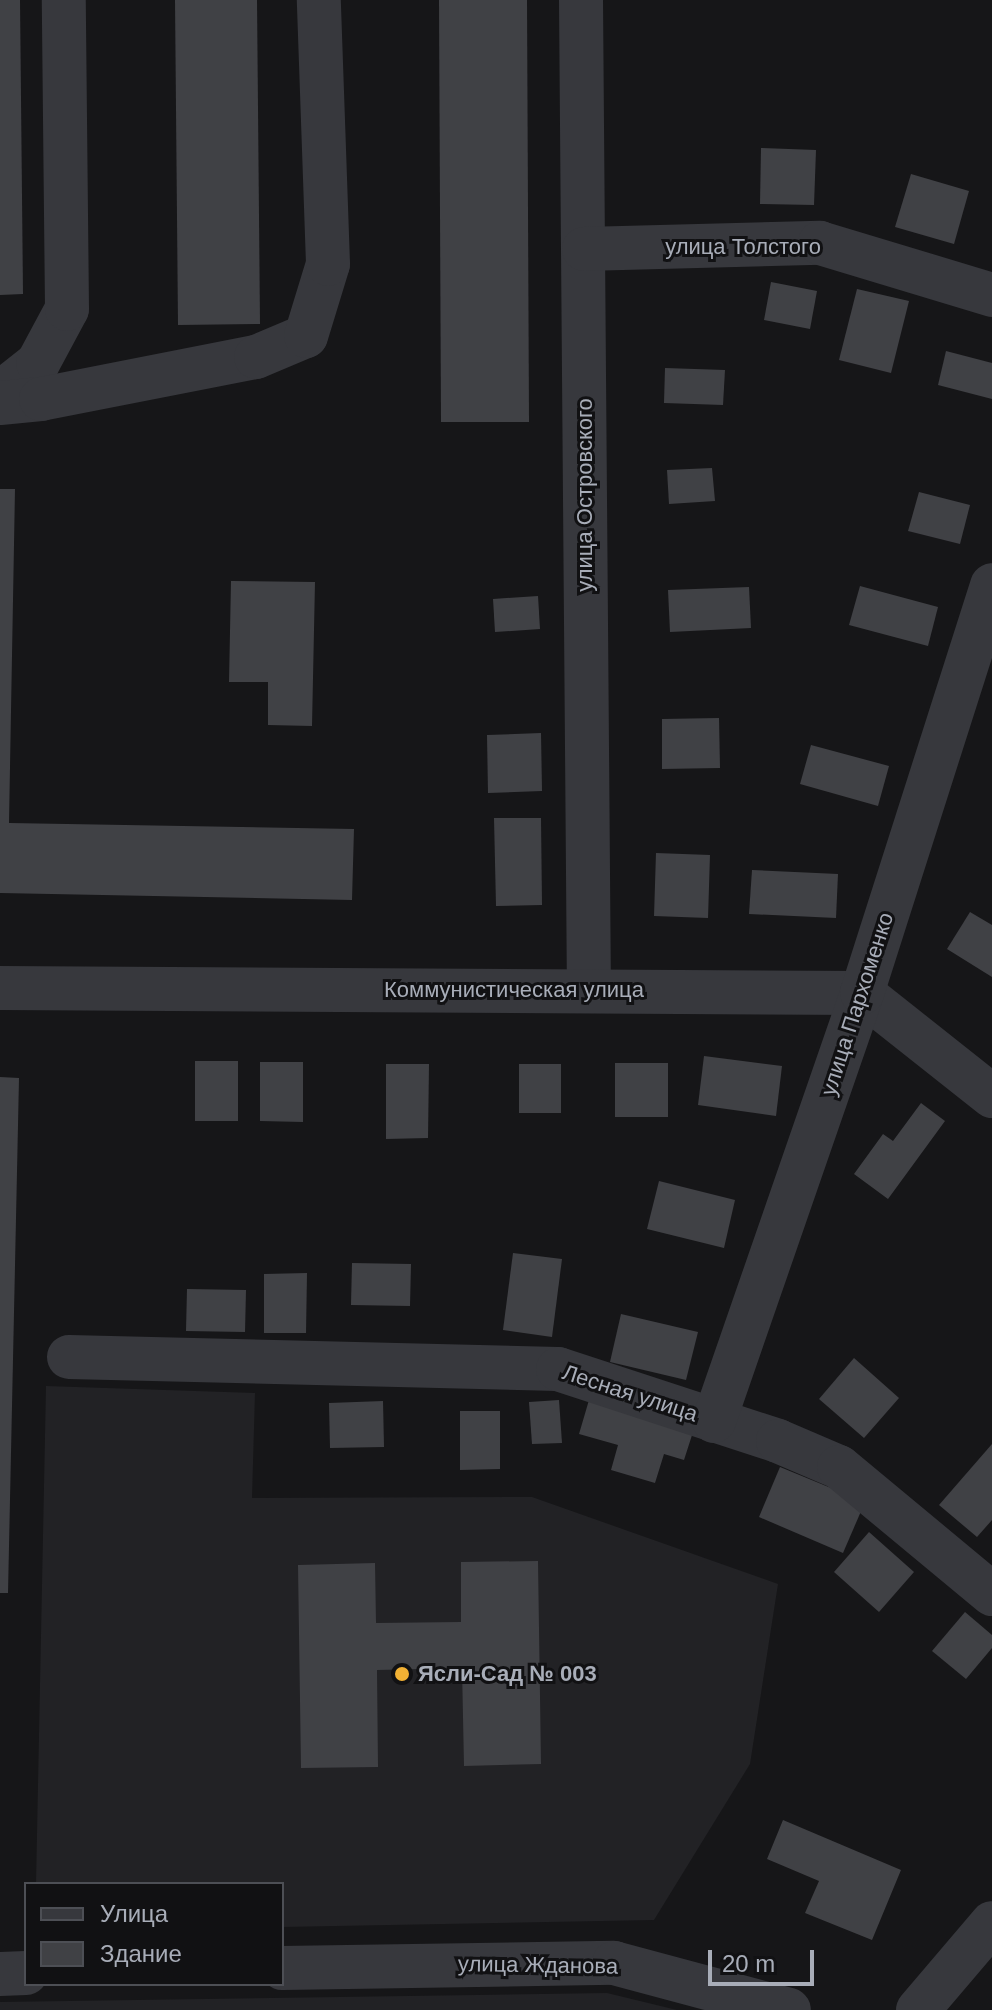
<!DOCTYPE html>
<meta charset="utf-8">
<style>
body{margin:0}
#map{position:relative;width:992px;height:2010px;overflow:hidden;background:#161618;font-family:Helvetica,sans-serif}
div>[style]{position:absolute}
.built>*{inset:0;background:#222225}
.building>*{inset:0;background:#404145}
.minor>*{height:44px;margin:-22px;padding:0 22px;transform-origin:22px;border-radius:22px;background:#37383d}
.dots>*{width:22px;height:22px;translate:-50% -50%;box-sizing:border-box;border:4px solid #111113;border-radius:50%}
span{translate:-50% -50%;white-space:nowrap;text-align:center;line-height:1.15;-webkit-text-stroke:6px #111113;paint-order:stroke}
.street-label{font-size:22px;color:#a8adb8}
.poi-label{font-size:22px;color:#a8adb8;font-weight:700}
.left{translate:0 -50%;text-align:left}
.legend{position:absolute;left:24px;top:1882px;width:260px;height:104px;box-sizing:border-box;background:#111113;border:2px solid #4d4f55;margin:0;padding:10px 14px;list-style:none;font-size:24px;color:#a8adb8}
.legend li{display:flex;align-items:center;gap:16px;height:40px}
.legend b{width:40px;border:2px solid #4d4f55}
.scale{position:absolute;left:708px;top:1950px;width:106px;height:36px;box-sizing:border-box;border:4px solid #a8adb8;border-top:0;padding-left:10px;font-size:24px;line-height:28px;white-space:nowrap;color:#a8adb8;-webkit-text-stroke:6px #111113;paint-order:stroke}
</style>
<div id="map">
<div class="built">
<i style="clip-path:polygon(46px 1386px,255px 1393px,252px 1498px,532px 1497px,778px 1584px,750px 1764px,654px 1920px,282px 1927px,282px 1884px,36px 1884px)"></i>
<i style="clip-path:polygon(607px 1993px,677px 2010px,0 2010px,0 2002px)"></i>
</div>
<div class="building">
<i style="clip-path:polygon(0 0,20px 0,23px 294px,0 295px)"></i>
<i style="clip-path:polygon(175px 0,257px 0,260px 324px,178px 325px)"></i>
<i style="clip-path:polygon(439px 0,527px 0,529px 422px,441px 422px)"></i>
<i style="clip-path:polygon(761px 148px,816px 150px,814px 205px,760px 204px)"></i>
<i style="clip-path:polygon(911px 174px,969px 191px,954px 244px,895px 227px)"></i>
<i style="clip-path:polygon(771px 282px,817px 291px,810px 329px,764px 320px)"></i>
<i style="clip-path:polygon(857px 289px,909px 301px,891px 373px,839px 360px)"></i>
<i style="clip-path:polygon(946px 351px,992px 363px,992px 399px,938px 385px)"></i>
<i style="clip-path:polygon(665px 368px,725px 370px,723px 405px,664px 403px)"></i>
<i style="clip-path:polygon(712px 468px,715px 501px,669px 504px,667px 470px)"></i>
<i style="clip-path:polygon(0 489px,15px 489px,9px 823px,354px 829px,352px 900px,0 893px)"></i>
<i style="clip-path:polygon(919px 492px,970px 505px,960px 544px,908px 531px)"></i>
<i style="clip-path:polygon(231px 581px,315px 582px,312px 726px,268px 725px,268px 682px,229px 682px)"></i>
<i style="clip-path:polygon(860px 586px,938px 607px,928px 646px,849px 625px)"></i>
<i style="clip-path:polygon(749px 587px,751px 628px,670px 632px,668px 590px)"></i>
<i style="clip-path:polygon(538px 596px,540px 629px,495px 632px,493px 599px)"></i>
<i style="clip-path:polygon(719px 718px,720px 768px,662px 769px,662px 719px)"></i>
<i style="clip-path:polygon(541px 733px,542px 791px,488px 793px,487px 735px)"></i>
<i style="clip-path:polygon(811px 745px,889px 766px,878px 806px,800px 784px)"></i>
<i style="clip-path:polygon(494px 818px,541px 818px,542px 905px,496px 906px)"></i>
<i style="clip-path:polygon(656px 853px,710px 855px,708px 918px,654px 916px)"></i>
<i style="clip-path:polygon(752px 870px,838px 874px,836px 918px,749px 914px)"></i>
<i style="clip-path:polygon(970px 912px,992px 925px,992px 977px,947px 949px)"></i>
<i style="clip-path:polygon(704px 1056px,782px 1066px,776px 1116px,698px 1105px)"></i>
<i style="clip-path:polygon(195px 1061px,238px 1061px,238px 1121px,195px 1121px)"></i>
<i style="clip-path:polygon(260px 1062px,303px 1062px,303px 1122px,260px 1121px)"></i>
<i style="clip-path:polygon(615px 1063px,668px 1063px,668px 1117px,615px 1117px)"></i>
<i style="clip-path:polygon(386px 1064px,429px 1064px,428px 1138px,386px 1139px)"></i>
<i style="clip-path:polygon(519px 1064px,561px 1064px,561px 1113px,519px 1113px)"></i>
<i style="clip-path:polygon(0 1077px,19px 1078px,8px 1593px,0 1593px)"></i>
<i style="clip-path:polygon(921px 1103px,945px 1121px,888px 1199px,854px 1174px,883px 1134px,893px 1141px)"></i>
<i style="clip-path:polygon(659px 1181px,735px 1200px,724px 1248px,647px 1229px)"></i>
<i style="clip-path:polygon(513px 1253px,562px 1259px,552px 1337px,503px 1330px)"></i>
<i style="clip-path:polygon(352px 1263px,411px 1264px,410px 1306px,351px 1305px)"></i>
<i style="clip-path:polygon(307px 1273px,306px 1333px,264px 1333px,264px 1274px)"></i>
<i style="clip-path:polygon(187px 1289px,246px 1290px,245px 1332px,186px 1331px)"></i>
<i style="clip-path:polygon(621px 1314px,698px 1332px,686px 1380px,610px 1362px)"></i>
<i style="clip-path:polygon(854px 1358px,899px 1398px,864px 1438px,819px 1399px)"></i>
<i style="clip-path:polygon(559px 1400px,562px 1443px,532px 1444px,529px 1402px)"></i>
<i style="clip-path:polygon(589px 1400px,693px 1432px,684px 1460px,664px 1454px,655px 1483px,611px 1470px,618px 1445px,579px 1434px)"></i>
<i style="clip-path:polygon(383px 1401px,384px 1447px,330px 1448px,329px 1403px)"></i>
<i style="clip-path:polygon(460px 1411px,500px 1411px,500px 1469px,460px 1470px)"></i>
<i style="clip-path:polygon(992px 1444px,992px 1520px,977px 1537px,939px 1505px)"></i>
<i style="clip-path:polygon(780px 1467px,865px 1502px,843px 1553px,759px 1517px)"></i>
<i style="clip-path:polygon(869px 1532px,914px 1572px,879px 1612px,834px 1572px)"></i>
<i style="clip-path:polygon(538px 1561px,541px 1764px,464px 1766px,462px 1668px,377px 1670px,378px 1767px,301px 1768px,298px 1565px,375px 1563px,376px 1623px,461px 1622px,461px 1562px)"></i>
<i style="clip-path:polygon(965px 1612px,992px 1635px,992px 1648px,966px 1679px,932px 1651px)"></i>
<i style="clip-path:polygon(783px 1820px,901px 1870px,872px 1940px,805px 1913px,819px 1881px,767px 1859px)"></i>
</div>
<div class="minor">
<i style="left:581px;top:0;width:991px;rotate:89.54deg"></i>
<i style="left:584px;top:249px;width:236px;rotate:-1.5deg"></i>
<i style="left:820px;top:243px;width:180px;rotate:16.8deg"></i>
<i style="left:0;top:393px;width:48px;rotate:-38.3deg"></i>
<i style="left:38px;top:363px;width:61px;rotate:-61.8deg"></i>
<i style="left:67px;top:309px;width:309px;rotate:-90.6deg"></i>
<i style="left:0;top:403px;width:41px;rotate:-5.6deg"></i>
<i style="left:41px;top:399px;width:219px;rotate:-11.1deg"></i>
<i style="left:256px;top:357px;width:54px;rotate:-22.8deg"></i>
<i style="left:306px;top:336px;width:75px;rotate:-73deg"></i>
<i style="left:328px;top:264px;width:264px;rotate:-92deg"></i>
<i style="left:0;top:988px;width:862px;rotate:0.33deg"></i>
<i style="left:862px;top:993px;width:166px;rotate:38.4deg"></i>
<i style="left:69px;top:1357px;width:489px;rotate:1.4deg"></i>
<i style="left:558px;top:1369px;width:231px;rotate:18.1deg"></i>
<i style="left:778px;top:1441px;width:66px;rotate:23.1deg"></i>
<i style="left:839px;top:1467px;width:199px;rotate:39.7deg"></i>
<i style="left:714px;top:1421px;width:453px;rotate:-70.9deg"></i>
<i style="left:862px;top:993px;width:428px;rotate:-72.3deg"></i>
<i style="left:282px;top:1968px;width:332px;rotate:-0.9deg"></i>
<i style="left:614px;top:1963px;width:181px;rotate:15deg"></i>
<i style="left:0;top:1974px;width:26px;rotate:-2deg"></i>
<i style="left:918px;top:2010px;width:114px;rotate:-49.6deg"></i>
</div>
<div class="dots">
<i style="left:402px;top:1674px;background:#f2b134"></i>
</div>
<div class="street-label">
<span style="left:743px;top:247px">улица Толстого</span>
<span style="left:585px;top:495px;rotate:-90deg">улица Островского</span>
<span style="left:514px;top:990px">Коммунистическая улица</span>
<span style="left:857px;top:1004px;rotate:-72deg">улица Пархоменко</span>
<span style="left:630px;top:1393px;rotate:18deg">Лесная улица</span>
<span style="left:538px;top:1965px;rotate:1deg">улица Жданова</span>
</div>
<div class="poi-label">
<span class="left" style="left:418px;top:1674px">Ясли-Сад № 003</span>
</div>
<ul class="legend">
<li><b style="height:10px;background:#37383d"></b>Улица</li>
<li><b style="height:22px;background:#404145"></b>Здание</li>
</ul>
<div class="scale">20 m</div>
</div>
